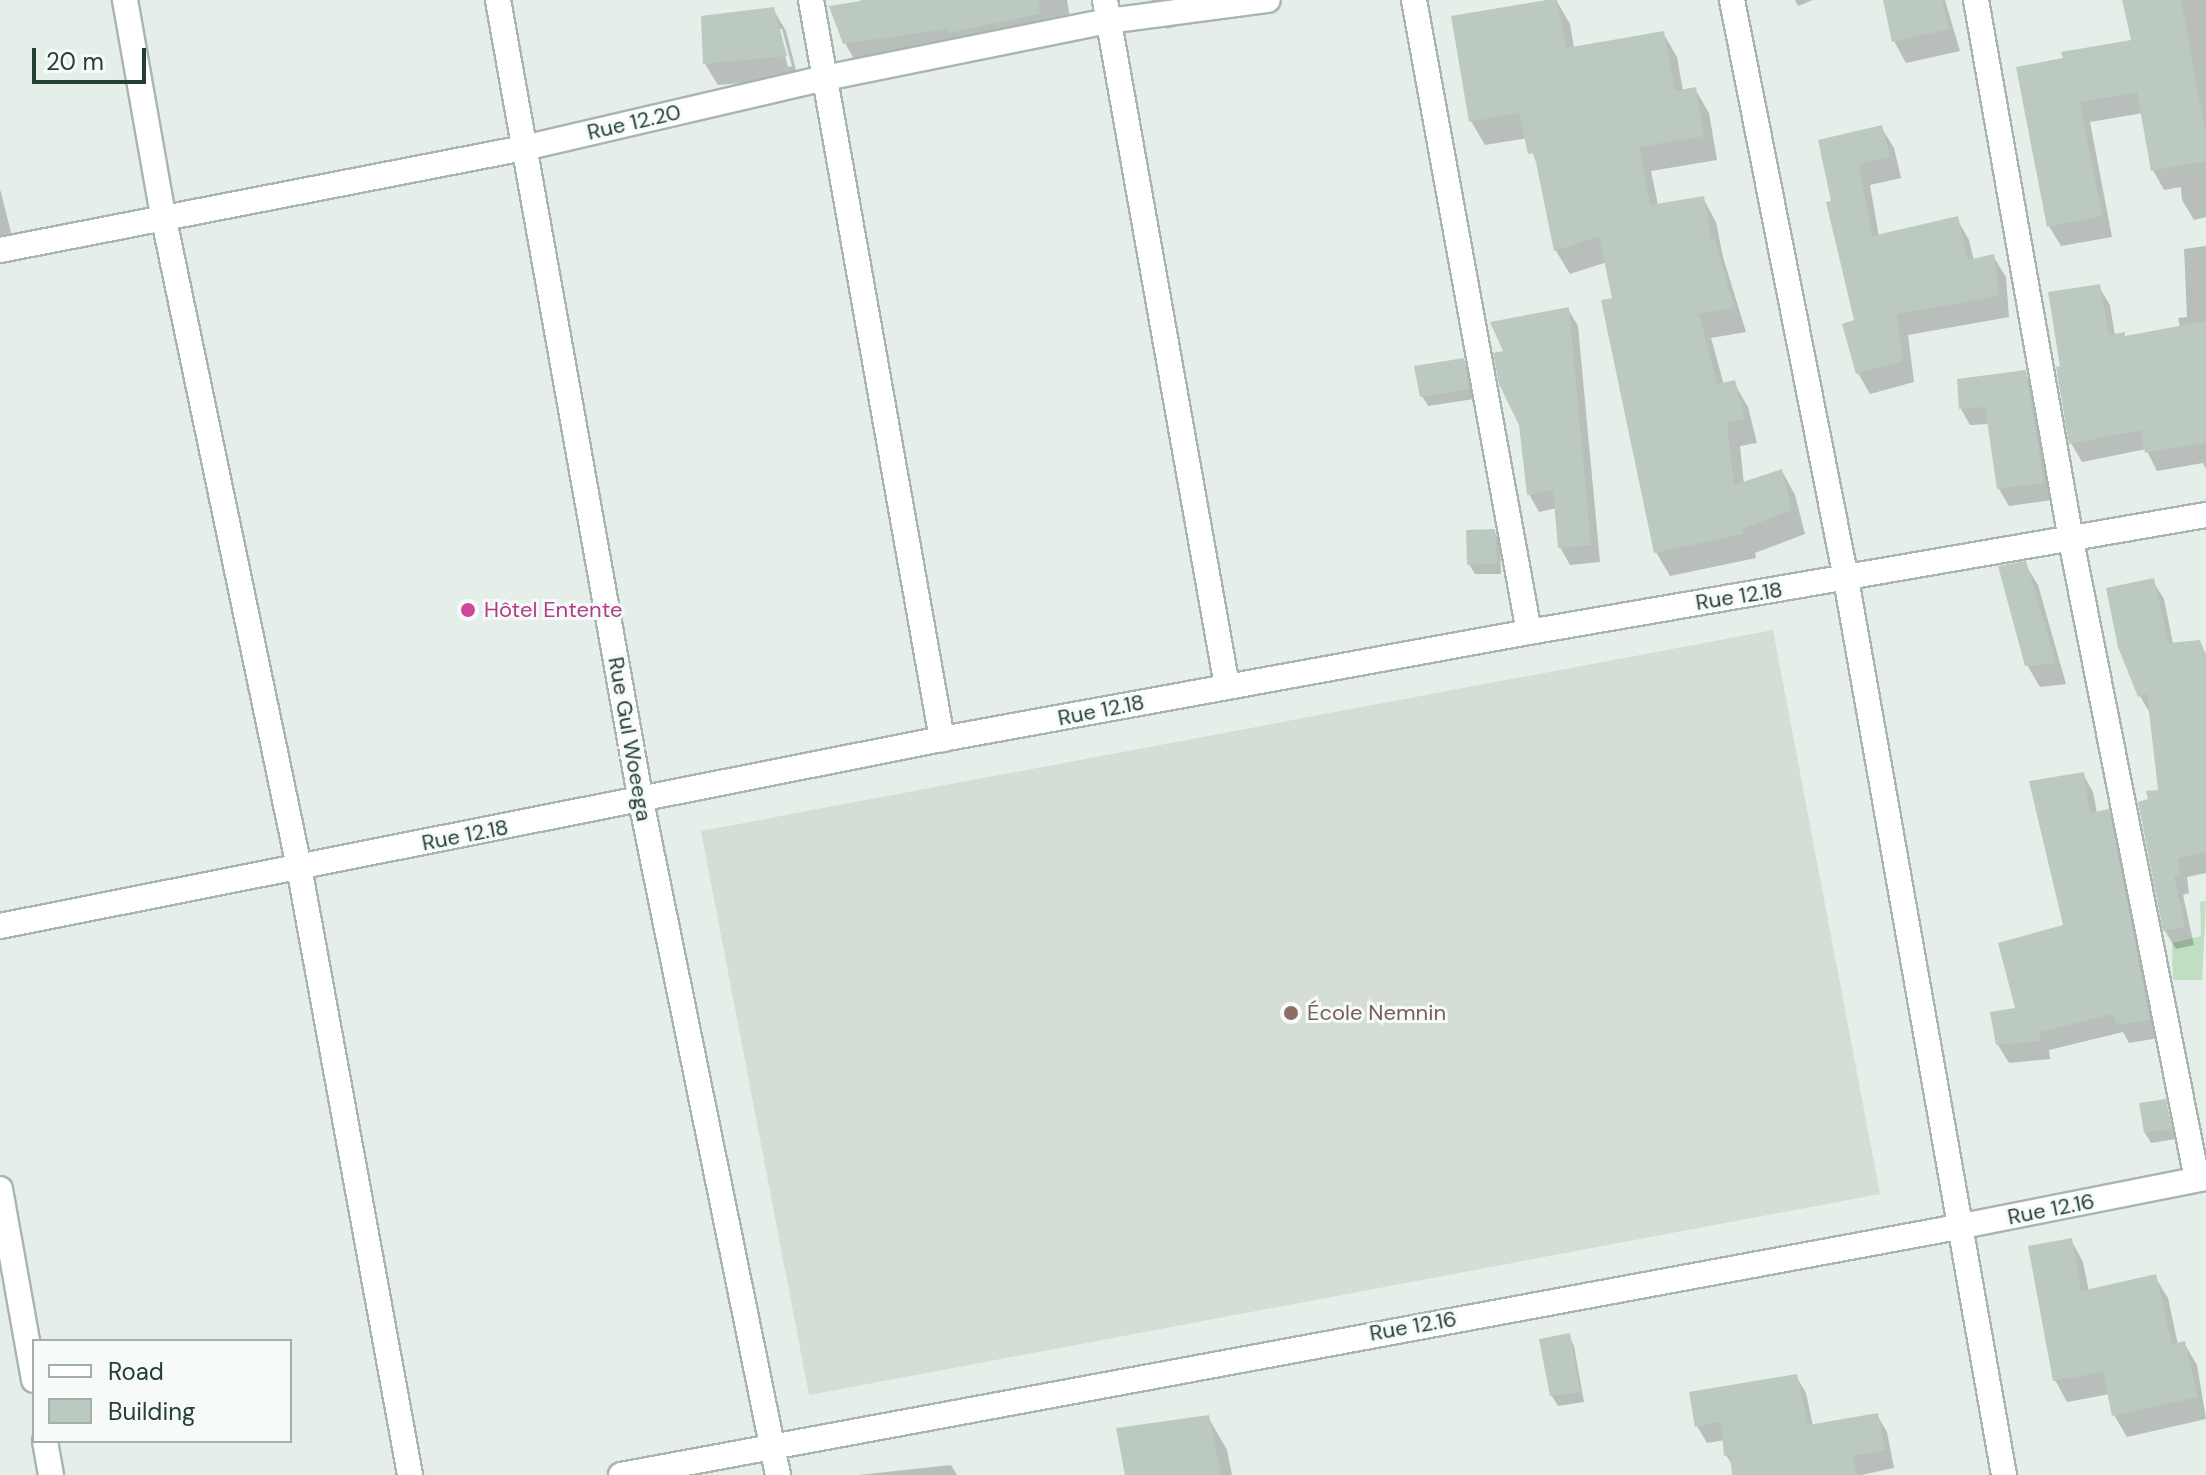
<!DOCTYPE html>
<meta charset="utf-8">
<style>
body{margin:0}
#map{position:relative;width:2206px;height:1475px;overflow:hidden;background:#e6eee9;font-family:"DM Sans",sans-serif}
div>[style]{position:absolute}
.built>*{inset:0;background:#d4ded7}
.green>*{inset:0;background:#c0dec2}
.shadow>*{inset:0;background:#0003}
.building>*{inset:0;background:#bbc9c1}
.roads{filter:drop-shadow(2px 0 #a8b6af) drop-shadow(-2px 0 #a8b6af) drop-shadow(0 2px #a8b6af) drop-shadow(0 -2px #a8b6af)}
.minor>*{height:24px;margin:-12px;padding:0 12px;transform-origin:12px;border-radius:12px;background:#fff}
.dots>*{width:22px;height:22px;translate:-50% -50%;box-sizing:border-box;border:4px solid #f6faf8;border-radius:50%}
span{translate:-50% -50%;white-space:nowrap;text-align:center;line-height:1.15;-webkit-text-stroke:6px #f6faf8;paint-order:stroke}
.street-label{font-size:22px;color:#254033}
.hotel-label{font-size:22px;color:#b23c85}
.left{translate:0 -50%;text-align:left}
.education-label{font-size:22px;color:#785e54}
.legend{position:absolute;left:32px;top:1339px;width:260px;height:104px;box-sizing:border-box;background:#f6faf8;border:2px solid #a2b0a9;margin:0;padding:10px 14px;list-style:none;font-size:24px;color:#254033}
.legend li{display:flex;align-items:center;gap:16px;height:40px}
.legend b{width:40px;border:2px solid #a2b0a9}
.scale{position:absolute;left:32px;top:48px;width:114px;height:36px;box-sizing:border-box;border:4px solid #254033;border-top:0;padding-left:10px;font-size:24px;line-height:28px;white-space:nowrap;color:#254033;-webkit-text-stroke:6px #f6faf8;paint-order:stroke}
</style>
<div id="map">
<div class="built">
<i style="clip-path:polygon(1773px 630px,1880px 1194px,809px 1395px,701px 831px)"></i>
</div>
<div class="green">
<i style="clip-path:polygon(2206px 901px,2202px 980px,2173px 980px,2172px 943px,2201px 936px,2200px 902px)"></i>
</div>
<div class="shadow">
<i style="clip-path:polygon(861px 0,1067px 0,1073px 37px,860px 70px,845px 43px)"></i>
<i style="clip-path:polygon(1151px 0,1270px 0,1271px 2px,1167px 29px)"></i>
<i style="clip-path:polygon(1556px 0,1570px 24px,1574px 48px,1663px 33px,1677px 57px,1683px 91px,1695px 89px,1709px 113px,1717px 160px,1651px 171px,1658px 205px,1703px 198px,1716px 222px,1723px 257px,1746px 332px,1711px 338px,1724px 385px,1734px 383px,1748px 407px,1757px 443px,1740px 446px,1744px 484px,1782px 471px,1795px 495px,1805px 534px,1755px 553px,1756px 558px,1670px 576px,1656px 552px,1607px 262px,1570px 274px,1556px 251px,1539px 169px,1527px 138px,1485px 145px,1471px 121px)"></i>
<i style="clip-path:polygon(1795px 0,1813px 0,1798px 6px)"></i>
<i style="clip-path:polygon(1885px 0,1945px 0,1960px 51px,1906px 63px,1894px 41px)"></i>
<i style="clip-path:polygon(2124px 0,2206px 0,2206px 217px,2194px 220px,2182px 200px,2181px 187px,2164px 190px,2153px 170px,2143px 113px,2090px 122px,2112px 237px,2061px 246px,2049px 226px,2018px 69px,2134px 42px)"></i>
<i style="clip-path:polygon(evenodd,773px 9px,786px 31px,798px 78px,718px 85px,705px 64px,773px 9px,778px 29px,782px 29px,792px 66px,788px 67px,778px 29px)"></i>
<i style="clip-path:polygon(1881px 127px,1894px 148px,1901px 178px,1870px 185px,1879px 237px,1957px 219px,1969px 240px,1974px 261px,1993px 256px,2006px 277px,2009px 317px,1908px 335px,1914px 382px,1870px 394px,1858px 373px,1856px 322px,1834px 202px)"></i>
<i style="clip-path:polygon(0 189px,14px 244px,0 246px)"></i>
<i style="clip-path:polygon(2206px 246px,2206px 469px,2203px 463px,2157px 471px,2146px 449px,2082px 462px,2071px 443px,2062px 368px,2099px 287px,2110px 305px,2115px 336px,2126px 338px,2180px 328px,2178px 318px,2187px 317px,2184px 249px)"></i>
<i style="clip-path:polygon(1568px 309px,1578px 326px,1600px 562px,1570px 565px,1560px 547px,1557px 508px,1539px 512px,1529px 494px,1521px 424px,1506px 353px)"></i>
<i style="clip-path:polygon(1463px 360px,1469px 370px,1474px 399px,1428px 406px,1422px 396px)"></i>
<i style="clip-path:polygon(2025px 373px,2035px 389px,2053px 500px,2009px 506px,1999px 489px,1989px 424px,1970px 425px,1961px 409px)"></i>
<i style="clip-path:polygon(1494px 531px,1500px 542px,1501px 574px,1475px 574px,1469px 564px)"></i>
<i style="clip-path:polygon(2025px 564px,2038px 585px,2066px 684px,2040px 687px,2027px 665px)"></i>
<i style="clip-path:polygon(2153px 581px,2164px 599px,2173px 644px,2199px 642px,2206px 654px,2206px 873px,2187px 877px,2189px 893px,2183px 895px,2194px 945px,2176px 949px,2165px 931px,2150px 801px,2160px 792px,2151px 715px,2140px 696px)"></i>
<i style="clip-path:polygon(2083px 774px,2093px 792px,2097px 813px,2108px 811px,2118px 829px,2159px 1038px,2129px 1043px,2123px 1032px,2049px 1050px,2050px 1059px,2009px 1063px,1998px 1045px,2065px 926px)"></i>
<i style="clip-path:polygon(2165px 1101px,2176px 1139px,2151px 1143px,2145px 1133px)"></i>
<i style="clip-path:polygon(2071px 1240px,2083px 1262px,2089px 1292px,2155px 1277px,2168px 1298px,2178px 1345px,2184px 1343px,2197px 1365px,2206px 1419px,2127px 1437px,2114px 1415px,2110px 1394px,2067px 1402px,2055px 1380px)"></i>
<i style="clip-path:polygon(1569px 1336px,1574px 1346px,1584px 1402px,1558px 1406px,1552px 1396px)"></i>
<i style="clip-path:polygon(1796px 1376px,1806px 1393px,1813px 1426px,1877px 1415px,1887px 1432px,1894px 1468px,1861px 1475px,1737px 1473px,1726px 1455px,1725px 1440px,1707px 1443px,1697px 1426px)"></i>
<i style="clip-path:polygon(1208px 1417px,1227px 1450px,1232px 1475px,1127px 1475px)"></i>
<i style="clip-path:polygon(951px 1465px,957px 1475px,858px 1475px)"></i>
</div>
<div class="building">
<i style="clip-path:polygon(867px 0,1039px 0,1040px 14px,948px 33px,948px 29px,843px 44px,829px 6px)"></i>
<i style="clip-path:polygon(1547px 0,1557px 0,1566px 48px,1664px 31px,1675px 91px,1696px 87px,1704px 136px,1639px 147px,1650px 205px,1704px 196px,1711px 239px,1715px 239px,1734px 308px,1699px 314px,1717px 384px,1735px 380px,1745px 419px,1727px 422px,1734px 485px,1782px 469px,1792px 510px,1742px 529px,1743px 534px,1654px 553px,1601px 300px,1612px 298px,1599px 236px,1554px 251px,1534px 153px,1528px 154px,1519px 113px,1469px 122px,1451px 16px)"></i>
<i style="clip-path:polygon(1883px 0,1942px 0,1949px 29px,1892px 42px)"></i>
<i style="clip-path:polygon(2122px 0,2181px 0,2206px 135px,2206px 161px,2151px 171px,2137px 92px,2080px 102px,2102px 216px,2047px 227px,2016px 67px,2063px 58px,2061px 52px,2131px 40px)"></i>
<i style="clip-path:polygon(774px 7px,787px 56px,703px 64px,701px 16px)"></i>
<i style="clip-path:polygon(1882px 125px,1890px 157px,1859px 164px,1872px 236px,1958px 216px,1968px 260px,1994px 254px,1999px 296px,1897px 314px,1903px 361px,1856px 374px,1842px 324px,1854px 320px,1826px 202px,1831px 201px,1818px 140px)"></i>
<i style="clip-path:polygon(2100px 284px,2109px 335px,2125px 332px,2125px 336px,2206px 321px,2206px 443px,2145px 453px,2141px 430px,2069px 444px,2056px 367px,2060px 366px,2048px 292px)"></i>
<i style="clip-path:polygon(1569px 307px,1591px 545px,1558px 548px,1553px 490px,1527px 495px,1519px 425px,1499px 384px,1493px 353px,1503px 351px,1490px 322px)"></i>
<i style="clip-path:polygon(1464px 358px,1469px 389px,1420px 397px,1414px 366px)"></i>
<i style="clip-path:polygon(2026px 370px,2044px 483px,1997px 489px,1985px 407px,1959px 409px,1957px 379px)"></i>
<i style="clip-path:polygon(1495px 529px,1497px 564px,1467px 565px,1466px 530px)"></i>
<i style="clip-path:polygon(2026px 561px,2056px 663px,2025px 666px,1998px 566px)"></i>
<i style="clip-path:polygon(2154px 578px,2168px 643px,2200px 640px,2206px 656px,2206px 852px,2178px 858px,2180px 874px,2174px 876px,2185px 927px,2163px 931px,2138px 802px,2148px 799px,2146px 791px,2158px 790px,2147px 694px,2138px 697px,2118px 647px,2106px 588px)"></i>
<i style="clip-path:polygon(2084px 772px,2090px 813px,2109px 809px,2150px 1020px,2117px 1025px,2113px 1014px,2040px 1032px,2041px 1041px,1996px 1045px,1990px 1012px,2015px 1008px,1998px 943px,2063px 925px,2029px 781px)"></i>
<i style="clip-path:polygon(2166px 1099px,2172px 1129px,2144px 1133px,2139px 1103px)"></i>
<i style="clip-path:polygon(2072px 1238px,2081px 1291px,2156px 1274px,2172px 1344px,2185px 1341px,2198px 1397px,2112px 1416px,2103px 1372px,2053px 1381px,2028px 1246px)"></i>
<i style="clip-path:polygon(1570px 1333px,1580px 1392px,1550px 1396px,1539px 1339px)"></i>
<i style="clip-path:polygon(1797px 1374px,1808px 1425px,1878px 1413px,1885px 1450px,1852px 1456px,1857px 1475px,1732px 1475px,1730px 1455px,1724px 1456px,1721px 1422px,1695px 1427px,1689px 1392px)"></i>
<i style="clip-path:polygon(1209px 1415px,1221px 1475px,1125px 1475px,1116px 1428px)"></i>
</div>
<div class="roads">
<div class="minor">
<i style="left:125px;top:0;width:218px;rotate:80deg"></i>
<i style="left:163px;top:215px;width:666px;rotate:78.22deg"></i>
<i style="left:299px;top:867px;width:618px;rotate:79.65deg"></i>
<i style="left:498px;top:0;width:814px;rotate:79.88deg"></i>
<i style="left:641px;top:801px;width:688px;rotate:78.51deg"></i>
<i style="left:811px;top:0;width:751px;rotate:79.95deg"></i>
<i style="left:1105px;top:0;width:697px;rotate:79.92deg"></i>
<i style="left:1414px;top:0;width:642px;rotate:79.69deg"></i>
<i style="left:1732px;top:0;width:590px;rotate:78.86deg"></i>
<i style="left:1846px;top:579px;width:910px;rotate:80deg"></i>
<i style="left:1976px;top:0;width:548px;rotate:80.02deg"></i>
<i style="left:2071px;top:540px;width:651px;rotate:78.85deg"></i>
<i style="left:0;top:250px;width:534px;rotate:-11.02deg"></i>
<i style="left:524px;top:148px;width:309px;rotate:-13.1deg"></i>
<i style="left:825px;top:78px;width:289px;rotate:-11.4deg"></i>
<i style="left:1108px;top:21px;width:161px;rotate:-7.5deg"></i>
<i style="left:0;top:926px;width:960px;rotate:-11.23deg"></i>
<i style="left:942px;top:739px;width:597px;rotate:-10.33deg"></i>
<i style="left:1529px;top:632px;width:687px;rotate:-9.81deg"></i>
<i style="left:0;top:1189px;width:194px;rotate:79.9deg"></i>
<i style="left:45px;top:1441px;width:35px;rotate:80deg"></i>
<i style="left:621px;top:1475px;width:1360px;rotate:-10.51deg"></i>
<i style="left:1958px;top:1227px;width:253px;rotate:-11.2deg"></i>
</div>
</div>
<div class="dots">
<i style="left:468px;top:610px;background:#d1479c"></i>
<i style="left:1291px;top:1013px;background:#8d6e63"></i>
</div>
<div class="street-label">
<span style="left:634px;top:122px;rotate:-13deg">Rue 12.20</span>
<span style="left:1739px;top:596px;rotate:-9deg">Rue 12.18</span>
<span style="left:1101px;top:710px;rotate:-11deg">Rue 12.18</span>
<span style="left:630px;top:739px;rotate:80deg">Rue Gul Woeega</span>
<span style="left:465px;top:835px;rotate:-11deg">Rue 12.18</span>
<span style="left:2051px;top:1209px;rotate:-11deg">Rue 12.16</span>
<span style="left:1413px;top:1326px;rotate:-10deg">Rue 12.16</span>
</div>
<div class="hotel-label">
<span class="left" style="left:484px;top:610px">Hôtel Entente</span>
</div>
<div class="education-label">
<span class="left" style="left:1307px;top:1013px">École Nemnin</span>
</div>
<ul class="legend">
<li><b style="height:10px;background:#fff"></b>Road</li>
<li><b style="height:22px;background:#bbc9c1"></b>Building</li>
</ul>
<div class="scale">20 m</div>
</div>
